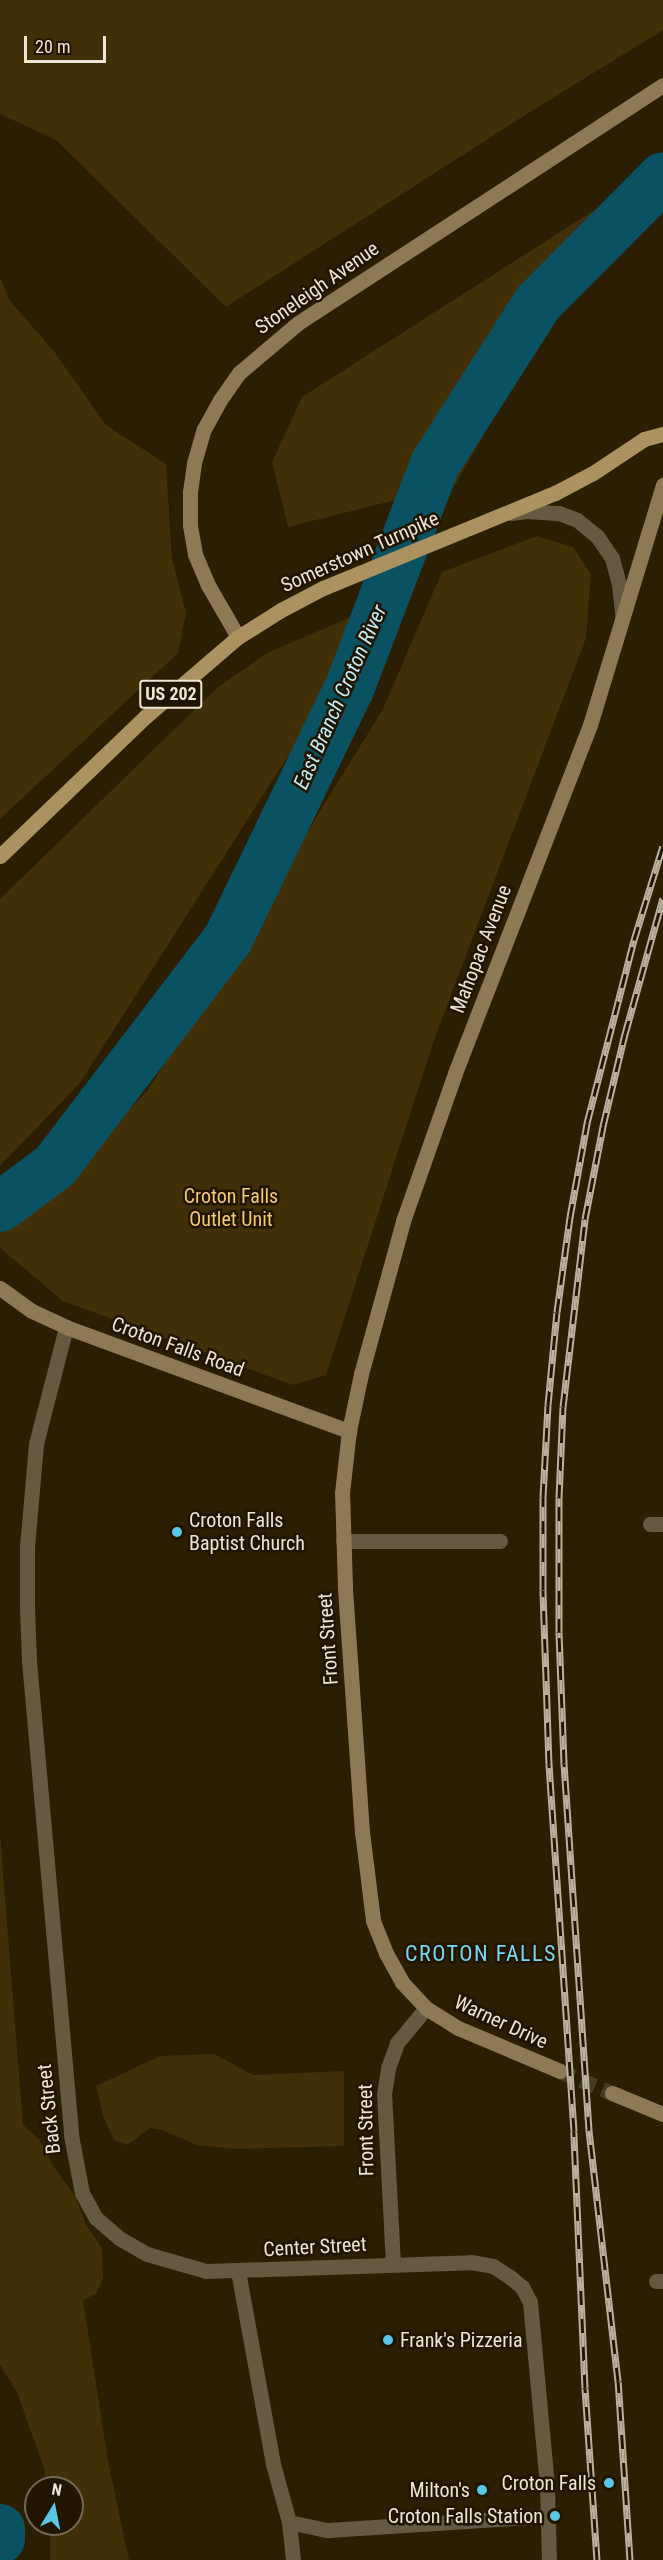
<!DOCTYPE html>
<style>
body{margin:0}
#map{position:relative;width:663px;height:2560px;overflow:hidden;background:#2b1e02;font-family:"Roboto Condensed",sans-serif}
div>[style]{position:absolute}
.green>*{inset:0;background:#413007}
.river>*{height:50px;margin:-25px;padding:0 25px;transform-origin:25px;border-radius:25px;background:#0a5262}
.secondary-tunnel>*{height:15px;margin-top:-7.5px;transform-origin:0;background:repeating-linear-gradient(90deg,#483c22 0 15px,transparent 0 23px)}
.street>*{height:15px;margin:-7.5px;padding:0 7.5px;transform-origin:7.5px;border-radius:7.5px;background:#655942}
.secondary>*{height:15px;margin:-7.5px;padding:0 7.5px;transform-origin:7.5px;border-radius:7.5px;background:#8d7953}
.primary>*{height:15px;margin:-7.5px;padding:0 7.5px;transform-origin:7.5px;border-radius:7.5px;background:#ab9260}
.rail>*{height:7px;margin-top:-3.5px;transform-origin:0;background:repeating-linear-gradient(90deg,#211400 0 14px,#bab09d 0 28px);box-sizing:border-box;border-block:2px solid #bab09d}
.dots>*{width:16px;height:16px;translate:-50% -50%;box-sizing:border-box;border:3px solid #211400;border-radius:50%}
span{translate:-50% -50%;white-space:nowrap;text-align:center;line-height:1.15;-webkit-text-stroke:5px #211400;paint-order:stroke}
.shield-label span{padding:2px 4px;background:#211400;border:2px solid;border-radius:4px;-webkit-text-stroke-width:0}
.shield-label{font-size:18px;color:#eee5d5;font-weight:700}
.street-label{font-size:20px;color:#eee5d5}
.park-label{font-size:20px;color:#f4ca72}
.poi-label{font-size:20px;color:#eee5d5}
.left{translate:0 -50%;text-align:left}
.right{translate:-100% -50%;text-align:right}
.water-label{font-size:21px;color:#c1ebf7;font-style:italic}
.quarter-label{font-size:22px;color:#76d9f4;letter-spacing:1.5px}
.north{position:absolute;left:24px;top:2476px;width:60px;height:60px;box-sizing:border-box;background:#211400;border:2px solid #736855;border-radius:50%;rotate:10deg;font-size:16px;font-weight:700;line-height:24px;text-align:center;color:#eee5d5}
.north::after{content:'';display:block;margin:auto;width:21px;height:27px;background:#59c8e5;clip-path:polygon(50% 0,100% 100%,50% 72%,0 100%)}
.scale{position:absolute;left:24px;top:36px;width:82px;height:27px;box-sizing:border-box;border:3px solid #eee5d5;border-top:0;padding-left:8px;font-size:18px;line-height:21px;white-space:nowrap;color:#eee5d5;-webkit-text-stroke:4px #211400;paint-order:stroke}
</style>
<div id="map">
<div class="green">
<i style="clip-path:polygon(0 0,663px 0,663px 30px,525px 115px,226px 307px,56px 140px,0 114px)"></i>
<i style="clip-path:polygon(663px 159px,663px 179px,597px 233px,455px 485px,288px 527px,272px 462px,302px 397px,629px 188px)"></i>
<i style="clip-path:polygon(0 278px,10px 301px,53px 350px,106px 425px,166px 464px,172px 559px,186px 613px,178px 653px,0 819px)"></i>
<i style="clip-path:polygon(537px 536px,573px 547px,591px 574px,586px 638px,434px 1040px,326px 1375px,293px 1385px,63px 1301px,0 1248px,0 1225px,42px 1201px,148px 1090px,383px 709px,442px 572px)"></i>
<i style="clip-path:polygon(386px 602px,80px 1083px,0 1166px,0 899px,218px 687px,267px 653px)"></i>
<i style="clip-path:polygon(0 1834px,23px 2125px,39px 2139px,54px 2167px,75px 2196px,86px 2225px,102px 2248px,103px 2278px,96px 2294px,83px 2300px,108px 2461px,129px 2560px,50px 2560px,50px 2524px,72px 2524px,72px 2488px,46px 2488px,44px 2468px,17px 2392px,0 2365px)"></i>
<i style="clip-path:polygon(214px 2054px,253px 2075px,344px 2071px,344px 2146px,235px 2149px,197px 2145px,162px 2130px,150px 2128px,127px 2145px,114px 2140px,103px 2116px,96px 2086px,160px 2056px)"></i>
</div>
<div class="river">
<i style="left:0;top:1207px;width:69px;rotate:-36.7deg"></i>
<i style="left:55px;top:1166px;width:285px;rotate:-52.7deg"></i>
<i style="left:228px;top:939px;width:278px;rotate:-64.2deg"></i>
<i style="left:349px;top:689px;width:241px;rotate:-69.1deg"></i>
<i style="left:435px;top:464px;width:191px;rotate:-57.4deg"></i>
<i style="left:538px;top:303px;width:177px;rotate:-45.2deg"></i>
<i style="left:0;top:2529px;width:10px;rotate:90deg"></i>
</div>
<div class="secondary-tunnel">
<i style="left:560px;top:2071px;width:56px;rotate:22.9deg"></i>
</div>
<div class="street">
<i style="left:511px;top:513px;width:16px;rotate:-7deg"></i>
<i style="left:527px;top:511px;width:32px;rotate:4deg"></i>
<i style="left:559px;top:513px;width:19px;rotate:21deg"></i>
<i style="left:577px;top:520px;width:26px;rotate:39deg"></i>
<i style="left:597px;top:536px;width:27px;rotate:56deg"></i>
<i style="left:612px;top:558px;width:27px;rotate:75deg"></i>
<i style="left:619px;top:584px;width:31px;rotate:84deg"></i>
<i style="left:66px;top:1327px;width:121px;rotate:104.4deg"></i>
<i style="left:36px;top:1444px;width:103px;rotate:95deg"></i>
<i style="left:27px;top:1547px;width:61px;rotate:90deg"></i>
<i style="left:27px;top:1608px;width:53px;rotate:87.8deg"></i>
<i style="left:29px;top:1661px;width:476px;rotate:84.9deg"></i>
<i style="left:71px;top:2135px;width:59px;rotate:79.3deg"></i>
<i style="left:82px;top:2193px;width:29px;rotate:61deg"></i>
<i style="left:96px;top:2218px;width:30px;rotate:41deg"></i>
<i style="left:119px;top:2238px;width:32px;rotate:30deg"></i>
<i style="left:147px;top:2254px;width:61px;rotate:16.1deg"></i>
<i style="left:206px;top:2271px;width:265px;rotate:-1.9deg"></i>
<i style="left:471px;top:2262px;width:22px;rotate:10deg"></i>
<i style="left:493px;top:2266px;width:20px;rotate:33deg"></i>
<i style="left:510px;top:2277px;width:16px;rotate:40deg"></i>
<i style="left:522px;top:2287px;width:17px;rotate:62deg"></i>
<i style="left:530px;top:2302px;width:185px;rotate:84.7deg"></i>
<i style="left:547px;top:2486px;width:74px;rotate:88.5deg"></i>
<i style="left:650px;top:1524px;width:13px"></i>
<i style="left:343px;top:1541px;width:157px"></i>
<i style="left:393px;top:2264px;width:170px;rotate:-93deg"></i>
<i style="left:384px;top:2094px;width:26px;rotate:-81deg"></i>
<i style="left:388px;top:2068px;width:27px;rotate:-70deg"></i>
<i style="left:397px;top:2043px;width:45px;rotate:-50.4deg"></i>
<i style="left:238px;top:2271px;width:196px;rotate:79.7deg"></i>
<i style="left:273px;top:2464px;width:60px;rotate:74.6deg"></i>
<i style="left:289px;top:2522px;width:38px;rotate:84deg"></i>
<i style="left:656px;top:2281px;width:7px"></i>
<i style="left:289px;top:2522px;width:40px;rotate:12deg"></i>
<i style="left:328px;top:2530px;width:218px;rotate:-3.7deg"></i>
</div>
<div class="secondary">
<i style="left:238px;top:637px;width:60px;rotate:-120deg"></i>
<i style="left:208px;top:585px;width:34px;rotate:-113deg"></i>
<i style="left:195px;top:554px;width:29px;rotate:-100deg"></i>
<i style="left:190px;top:525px;width:33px;rotate:-90deg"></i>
<i style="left:190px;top:492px;width:29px;rotate:-82deg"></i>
<i style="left:194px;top:463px;width:35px;rotate:-74deg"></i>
<i style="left:204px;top:429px;width:33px;rotate:-61deg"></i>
<i style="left:220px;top:400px;width:33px;rotate:-55deg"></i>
<i style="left:239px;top:373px;width:77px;rotate:-40.3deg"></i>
<i style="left:298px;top:323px;width:436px;rotate:-33.1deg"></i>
<i style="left:0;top:1288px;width:39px;rotate:36deg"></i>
<i style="left:32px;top:1311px;width:38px;rotate:25deg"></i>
<i style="left:66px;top:1327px;width:302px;rotate:20.2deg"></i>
<i style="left:560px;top:2071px;width:111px;rotate:-157.1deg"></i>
<i style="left:458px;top:2028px;width:38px;rotate:-148deg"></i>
<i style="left:426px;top:2008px;width:35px;rotate:-133deg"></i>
<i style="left:402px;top:1982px;width:33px;rotate:-119deg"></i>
<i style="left:386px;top:1953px;width:35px;rotate:-112deg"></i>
<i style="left:373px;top:1920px;width:89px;rotate:-97.1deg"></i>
<i style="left:362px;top:1832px;width:247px;rotate:-94deg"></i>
<i style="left:345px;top:1586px;width:93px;rotate:-91.8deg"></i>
<i style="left:342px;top:1493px;width:62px;rotate:-83.6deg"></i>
<i style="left:349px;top:1431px;width:58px;rotate:-78.1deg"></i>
<i style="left:361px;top:1374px;width:159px;rotate:-74.6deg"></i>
<i style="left:403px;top:1221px;width:157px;rotate:-70.6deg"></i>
<i style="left:455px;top:1073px;width:373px;rotate:-68.8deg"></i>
<i style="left:590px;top:725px;width:251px;rotate:-73.1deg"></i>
<i style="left:612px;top:2093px;width:55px;rotate:22.4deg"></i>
</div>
<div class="primary">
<i style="left:0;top:856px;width:202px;rotate:-43.8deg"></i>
<i style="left:146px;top:716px;width:121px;rotate:-40.7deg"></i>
<i style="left:238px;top:637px;width:51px;rotate:-32.1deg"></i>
<i style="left:281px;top:610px;width:47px;rotate:-27.6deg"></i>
<i style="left:323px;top:588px;width:251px;rotate:-22.3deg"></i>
<i style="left:555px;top:493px;width:43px;rotate:-27.8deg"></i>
<i style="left:593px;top:473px;width:61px;rotate:-33.7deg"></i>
<i style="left:644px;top:439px;width:20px;rotate:-15deg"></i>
</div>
<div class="rail">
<i style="left:597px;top:2560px;width:172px;rotate:-94deg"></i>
<i style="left:585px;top:2388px;width:257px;rotate:-92.5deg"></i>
<i style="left:574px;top:2131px;width:368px;rotate:-93.9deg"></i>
<i style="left:549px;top:1764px;width:174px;rotate:-92deg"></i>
<i style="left:543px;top:1590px;width:93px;rotate:-90deg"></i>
<i style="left:543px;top:1497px;width:92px;rotate:-86.9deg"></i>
<i style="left:548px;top:1405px;width:93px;rotate:-84.5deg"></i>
<i style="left:557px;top:1312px;width:96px;rotate:-82.2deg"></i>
<i style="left:570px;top:1217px;width:96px;rotate:-79.7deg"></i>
<i style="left:587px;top:1123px;width:189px;rotate:-75.6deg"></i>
<i style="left:634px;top:940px;width:98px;rotate:-72.9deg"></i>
<i style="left:630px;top:2560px;width:179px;rotate:-93.8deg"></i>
<i style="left:618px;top:2381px;width:253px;rotate:-96.6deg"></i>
<i style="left:589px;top:2130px;width:368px;rotate:-93.9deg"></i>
<i style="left:564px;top:1763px;width:131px;rotate:-92.2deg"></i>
<i style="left:559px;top:1632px;width:134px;rotate:-90deg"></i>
<i style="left:559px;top:1498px;width:91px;rotate:-87.5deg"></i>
<i style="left:563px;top:1407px;width:189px;rotate:-83.3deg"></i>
<i style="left:585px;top:1219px;width:95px;rotate:-79deg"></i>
<i style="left:603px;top:1126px;width:95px;rotate:-76.6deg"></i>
<i style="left:625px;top:1034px;width:141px;rotate:-74.4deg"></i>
</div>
<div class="dots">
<i style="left:177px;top:1532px;background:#59c8e5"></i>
<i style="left:388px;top:2340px;background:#59c8e5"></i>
<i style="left:609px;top:2483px;background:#59c8e5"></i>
<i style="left:482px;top:2490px;background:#59c8e5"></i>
<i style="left:555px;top:2516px;background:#59c8e5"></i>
</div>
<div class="shield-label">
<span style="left:171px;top:694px">US 202</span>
</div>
<div class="street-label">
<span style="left:317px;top:288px;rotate:-35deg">Stoneleigh Avenue</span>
<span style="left:360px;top:552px;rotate:-24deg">Somerstown Turnpike</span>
<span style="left:481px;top:949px;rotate:-69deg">Mahopac Avenue</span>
<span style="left:178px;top:1347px;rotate:20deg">Croton Falls Road</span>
<span style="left:328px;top:1639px;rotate:-94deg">Front Street</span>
<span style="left:501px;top:2022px;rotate:25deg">Warner Drive</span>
<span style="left:49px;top:2109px;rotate:-96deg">Back Street</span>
<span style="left:366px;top:2130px;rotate:-91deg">Front Street</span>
<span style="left:315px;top:2247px;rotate:-3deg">Center Street</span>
</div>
<div class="park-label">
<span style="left:231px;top:1208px">Croton Falls<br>Outlet Unit</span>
</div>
<div class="poi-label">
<span class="left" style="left:189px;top:1532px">Croton Falls<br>Baptist Church</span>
<span class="left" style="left:400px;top:2340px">Frank's Pizzeria</span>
<span class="right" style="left:596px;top:2483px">Croton Falls</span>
<span class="right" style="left:470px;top:2490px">Milton's</span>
<span class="right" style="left:543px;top:2516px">Croton Falls Station</span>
</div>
<div class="water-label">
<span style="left:340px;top:697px;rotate:-66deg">East Branch Croton River</span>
</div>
<div class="quarter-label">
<span style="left:481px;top:1954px">CROTON FALLS</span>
</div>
<div class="north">N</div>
<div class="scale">20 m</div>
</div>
